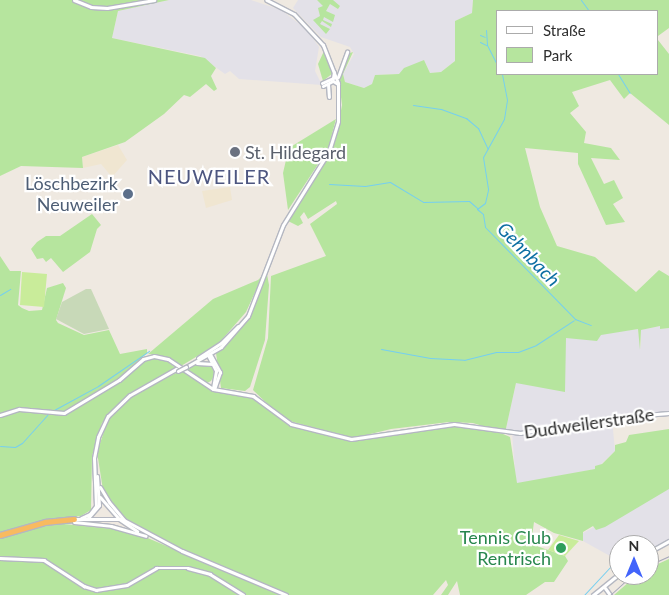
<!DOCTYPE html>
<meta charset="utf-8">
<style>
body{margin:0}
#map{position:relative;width:669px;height:595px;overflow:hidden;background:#efe9e1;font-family:Lato,sans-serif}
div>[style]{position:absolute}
.industrial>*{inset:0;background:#e3e1e8}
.education>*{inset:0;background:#f0e6d1}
.green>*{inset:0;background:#b6e59e}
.cemetery>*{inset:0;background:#c8d9b8}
.pitch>*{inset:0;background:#c9ec9a}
.stream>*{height:1px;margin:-0.5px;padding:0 0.5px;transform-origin:0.5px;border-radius:0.5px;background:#75cff0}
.roads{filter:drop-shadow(1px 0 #b4b7c1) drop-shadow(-1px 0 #b4b7c1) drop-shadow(0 1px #b4b7c1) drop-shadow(0 -1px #b4b7c1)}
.tertiary>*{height:2.5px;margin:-1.25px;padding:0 1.25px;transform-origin:1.25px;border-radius:1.25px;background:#fff}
.secondary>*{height:3px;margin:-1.5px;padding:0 1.5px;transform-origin:1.5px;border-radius:1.5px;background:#fff}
.trunk>*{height:4.5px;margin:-2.25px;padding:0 2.25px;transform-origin:2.25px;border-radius:2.25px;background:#f8ba60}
.rail>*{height:1px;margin:-0.5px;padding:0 0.5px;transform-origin:0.5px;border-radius:0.5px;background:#a3a6b8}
.bridges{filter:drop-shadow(1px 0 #b4b7c1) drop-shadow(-1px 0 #b4b7c1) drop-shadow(0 1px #b4b7c1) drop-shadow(0 -1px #b4b7c1)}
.secondary-bridge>*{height:3px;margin:-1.5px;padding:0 1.5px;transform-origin:1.5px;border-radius:1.5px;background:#fff}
.dots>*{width:14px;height:14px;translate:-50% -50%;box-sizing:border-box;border:2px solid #fff;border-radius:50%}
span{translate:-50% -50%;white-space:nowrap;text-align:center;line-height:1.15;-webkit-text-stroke:4.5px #fff;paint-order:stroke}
.worship-label{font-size:18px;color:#5b616d}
.left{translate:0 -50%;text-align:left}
.service-label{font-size:18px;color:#4e5e75}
.right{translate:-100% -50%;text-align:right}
.street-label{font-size:18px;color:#2e2e2e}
.leisure-label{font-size:18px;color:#27864d}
.water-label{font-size:19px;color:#0d6fa3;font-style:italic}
.quarter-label{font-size:20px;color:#4d5680;letter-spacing:1px}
.legend{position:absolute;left:496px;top:10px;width:162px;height:65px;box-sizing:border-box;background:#fff;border:1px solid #ababab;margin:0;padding:6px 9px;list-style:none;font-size:15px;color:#2e2e2e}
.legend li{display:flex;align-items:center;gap:10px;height:25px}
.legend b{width:25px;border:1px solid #ababab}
.north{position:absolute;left:609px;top:535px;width:50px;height:50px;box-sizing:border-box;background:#fff;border:1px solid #ababab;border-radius:50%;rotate:0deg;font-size:14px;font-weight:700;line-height:20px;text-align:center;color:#2e2e2e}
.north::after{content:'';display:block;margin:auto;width:18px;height:22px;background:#4264fb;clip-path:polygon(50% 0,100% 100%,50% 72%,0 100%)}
</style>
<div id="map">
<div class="industrial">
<i style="clip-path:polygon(169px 0,251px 0,281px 10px,306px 29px,319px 47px,315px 71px,322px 85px,239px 79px,230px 71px,225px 74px,200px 56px,112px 38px,118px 11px)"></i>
<i style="clip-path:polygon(298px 0,317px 0,328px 7px,332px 0,473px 0,472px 13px,455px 21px,455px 61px,441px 72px,430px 73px,424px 60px,399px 74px,375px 75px,372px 84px,364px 88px,345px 82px,343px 74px,354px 54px,350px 47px,321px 37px,293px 8px)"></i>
<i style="clip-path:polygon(660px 326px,660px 329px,669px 328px,669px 414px,612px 419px,615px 451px,596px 469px,516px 484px,512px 432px,505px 433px,516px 383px,566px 338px,638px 329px,641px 350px,641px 330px)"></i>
<i style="clip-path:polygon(669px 487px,669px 542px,649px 550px,649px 545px,619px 545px,619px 561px,583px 541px,583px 533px)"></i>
</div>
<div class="education">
<i style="clip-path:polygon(118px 145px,127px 160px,112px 177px,101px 164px,83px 168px,82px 157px)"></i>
<i style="clip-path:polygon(230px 187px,232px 200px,206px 208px,202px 191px)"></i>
</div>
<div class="green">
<i style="clip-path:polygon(0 0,169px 0,118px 11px,112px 38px,205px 58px,216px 68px,211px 76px,217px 89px,214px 91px,206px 84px,190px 97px,184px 95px,164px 114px,125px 142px,82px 157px,83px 168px,21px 166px,0 176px)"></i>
<i style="clip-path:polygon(317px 0,333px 0,340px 6px,338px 9px,330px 4px,326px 11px,335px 15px,333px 22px,324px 17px,323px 20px,332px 24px,331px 27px,322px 21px,320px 24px,330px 29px,326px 34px,313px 20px,320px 16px,318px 8px,323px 6px)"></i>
<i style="clip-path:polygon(473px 0,669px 0,669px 28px,658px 36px,658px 11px,498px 11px,498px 74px,658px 74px,658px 40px,669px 54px,669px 125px,630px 93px,624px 99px,610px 80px,572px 92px,579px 106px,570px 113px,586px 132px,584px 143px,611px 148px,620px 160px,591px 158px,604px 184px,614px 180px,623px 198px,613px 204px,625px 222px,606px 225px,578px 164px,578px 153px,525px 148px,540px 207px,557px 246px,595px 257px,636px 292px,659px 270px,669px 276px,669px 328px,660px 329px,660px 326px,641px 330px,640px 350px,638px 329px,601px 335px,597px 341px,566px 338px,565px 392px,516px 383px,505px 433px,473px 423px,449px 422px,391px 429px,354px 438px,293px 422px,280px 416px,253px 390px,268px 338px,271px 276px,326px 256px,310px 224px,337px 204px,336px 201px,308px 219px,304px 212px,300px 217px,303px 223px,298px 226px,288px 221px,326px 160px,336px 137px,342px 105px,338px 74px,350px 53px,353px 52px,343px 74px,345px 82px,364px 88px,372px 84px,375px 75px,399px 74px,404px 68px,424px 60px,430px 73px,441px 72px,455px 61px,455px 21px,472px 13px)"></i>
<i style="clip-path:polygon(324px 51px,333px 73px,323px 81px,318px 64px)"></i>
<i style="clip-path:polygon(336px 119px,328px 149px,288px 210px,283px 173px,286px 160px,284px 151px)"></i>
<i style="clip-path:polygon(92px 214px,101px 225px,97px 229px,90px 252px,63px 272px,51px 258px,46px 262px,43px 258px,37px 259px,31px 249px,37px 242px,46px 236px,60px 236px)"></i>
<i style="clip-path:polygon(0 256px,10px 271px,21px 271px,18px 305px,22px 308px,29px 311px,42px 310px,47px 288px,63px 283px,66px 288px,56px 320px,58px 323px,84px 335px,109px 330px,120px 354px,147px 349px,147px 353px,116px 381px,64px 411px,53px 413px,20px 408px,0 414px)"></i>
<i style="clip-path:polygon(267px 274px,269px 285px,265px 340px,250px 387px,245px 391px,221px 388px,216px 353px,245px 322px)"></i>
<i style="clip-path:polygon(263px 275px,246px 312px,219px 343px,181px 366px,163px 356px,148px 354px,213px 299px,258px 280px)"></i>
<i style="clip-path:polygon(154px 357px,164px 359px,176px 368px,125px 397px,102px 423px,92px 456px,91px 510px,81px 516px,49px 519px,0 533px,0 417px,19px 410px,54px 415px,67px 413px,116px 384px,144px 359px)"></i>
<i style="clip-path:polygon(197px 364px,210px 364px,215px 374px,211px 381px,207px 383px,186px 370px)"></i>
<i style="clip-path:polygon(182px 370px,211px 389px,250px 395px,287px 424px,347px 440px,453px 425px,473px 426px,503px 434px,510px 437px,517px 483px,595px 469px,595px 466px,602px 464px,615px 451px,615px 445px,626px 442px,629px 435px,669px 429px,669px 489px,605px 527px,596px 530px,593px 526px,583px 532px,583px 541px,554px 533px,534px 522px,531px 544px,565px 556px,568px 561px,554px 582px,545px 582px,526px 595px,460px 595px,457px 581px,448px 595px,441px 595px,448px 585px,446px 580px,433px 595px,289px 595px,166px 542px,130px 523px,115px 509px,103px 490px,97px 452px,109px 417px,132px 395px)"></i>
<i style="clip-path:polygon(64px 524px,113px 529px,143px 536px,281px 595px,0 595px,0 537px,30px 528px)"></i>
<i style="clip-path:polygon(669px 559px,669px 595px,614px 595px,637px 575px,649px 575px,649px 568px)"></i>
</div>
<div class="cemetery">
<i style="clip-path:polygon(86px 289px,91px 289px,109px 329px,84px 334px,56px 319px,62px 302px)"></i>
</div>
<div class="pitch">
<i style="clip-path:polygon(22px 272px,47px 274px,44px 307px,20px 305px)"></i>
<i style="clip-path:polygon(559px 535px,579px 541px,565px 556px,548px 550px)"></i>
</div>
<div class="stream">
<i style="left:581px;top:0;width:14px;rotate:54deg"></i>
<i style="left:486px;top:30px;width:15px;rotate:86deg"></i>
<i style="left:487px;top:45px;width:25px;rotate:63deg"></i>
<i style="left:480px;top:35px;width:5px;rotate:22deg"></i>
<i style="left:480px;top:42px;width:7px;rotate:27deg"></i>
<i style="left:502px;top:74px;width:26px;rotate:79deg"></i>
<i style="left:507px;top:100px;width:19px;rotate:99deg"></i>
<i style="left:504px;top:119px;width:43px;rotate:118.9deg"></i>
<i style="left:483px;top:157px;width:33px;rotate:81deg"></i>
<i style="left:488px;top:190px;width:13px;rotate:103deg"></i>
<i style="left:485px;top:203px;width:10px;rotate:143deg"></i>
<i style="left:477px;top:209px;width:8px;rotate:40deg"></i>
<i style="left:483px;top:214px;width:13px;rotate:81deg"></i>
<i style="left:485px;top:227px;width:129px;rotate:45.6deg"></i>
<i style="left:575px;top:319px;width:17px;rotate:21deg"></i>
<i style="left:618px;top:74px;width:22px;rotate:58deg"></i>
<i style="left:413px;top:105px;width:28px;rotate:8deg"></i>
<i style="left:441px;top:109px;width:27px;rotate:20deg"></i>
<i style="left:466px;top:118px;width:16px;rotate:40deg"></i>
<i style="left:478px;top:128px;width:23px;rotate:65deg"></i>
<i style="left:329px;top:184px;width:36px;rotate:3deg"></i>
<i style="left:365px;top:186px;width:25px;rotate:-9deg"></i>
<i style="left:390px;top:182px;width:39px;rotate:31deg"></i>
<i style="left:423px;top:202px;width:46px;rotate:-1.2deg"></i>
<i style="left:469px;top:201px;width:11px;rotate:41deg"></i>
<i style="left:0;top:295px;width:12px;rotate:-31deg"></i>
<i style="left:381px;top:349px;width:50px;rotate:10.4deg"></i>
<i style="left:430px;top:358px;width:34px;rotate:3deg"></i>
<i style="left:464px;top:360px;width:33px;rotate:-14deg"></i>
<i style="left:496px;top:352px;width:22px"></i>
<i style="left:518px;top:352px;width:19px;rotate:-21deg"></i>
<i style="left:536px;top:345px;width:45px;rotate:-33.3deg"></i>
<i style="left:54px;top:410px;width:50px;rotate:-28.6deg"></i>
<i style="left:98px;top:386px;width:62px;rotate:-34.5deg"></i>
<i style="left:0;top:446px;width:15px;rotate:4deg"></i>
<i style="left:15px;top:447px;width:8px;rotate:-30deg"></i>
<i style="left:22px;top:443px;width:38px;rotate:-48deg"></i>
<i style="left:584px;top:595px;width:41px;rotate:-47deg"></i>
</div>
<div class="roads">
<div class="tertiary">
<i style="left:0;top:558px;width:44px;rotate:2.6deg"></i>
<i style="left:44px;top:560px;width:48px;rotate:33deg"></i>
<i style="left:84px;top:586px;width:13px;rotate:18deg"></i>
<i style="left:96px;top:590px;width:31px;rotate:-9deg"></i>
<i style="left:127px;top:585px;width:34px;rotate:-30deg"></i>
<i style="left:156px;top:568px;width:32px"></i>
<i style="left:188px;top:568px;width:23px;rotate:15deg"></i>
<i style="left:210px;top:574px;width:39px;rotate:32deg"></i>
</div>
<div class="secondary">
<i style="left:74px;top:0;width:18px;rotate:22deg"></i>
<i style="left:91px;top:7px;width:16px;rotate:4deg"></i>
<i style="left:107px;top:8px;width:48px;rotate:-9.7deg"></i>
<i style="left:338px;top:77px;width:27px;rotate:-70deg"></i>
<i style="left:322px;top:83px;width:12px;rotate:-24deg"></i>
<i style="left:333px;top:78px;width:6px;rotate:-81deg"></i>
<i style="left:328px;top:84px;width:13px;rotate:86deg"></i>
<i style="left:323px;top:86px;width:11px;rotate:-27deg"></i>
<i style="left:333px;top:81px;width:6px;rotate:31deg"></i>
<i style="left:210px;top:354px;width:21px;rotate:61deg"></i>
<i style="left:220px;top:372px;width:18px;rotate:109deg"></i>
<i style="left:208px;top:355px;width:18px;rotate:63deg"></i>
<i style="left:216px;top:371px;width:17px;rotate:100deg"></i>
<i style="left:198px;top:358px;width:27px;rotate:-33deg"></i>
<i style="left:221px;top:343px;width:24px;rotate:-45deg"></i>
<i style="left:197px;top:363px;width:16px;rotate:4deg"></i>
<i style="left:186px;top:367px;width:40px;rotate:-29.7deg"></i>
<i style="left:221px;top:347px;width:41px;rotate:-48.9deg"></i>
<i style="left:248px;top:316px;width:97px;rotate:-69deg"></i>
<i style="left:283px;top:225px;width:87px;rotate:-58.1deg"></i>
<i style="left:329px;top:151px;width:31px;rotate:-73deg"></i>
<i style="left:338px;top:121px;width:38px;rotate:-90deg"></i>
<i style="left:338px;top:83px;width:41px;rotate:-111.5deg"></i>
<i style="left:323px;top:45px;width:42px;rotate:-133.1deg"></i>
<i style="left:294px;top:14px;width:31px;rotate:-153deg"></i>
<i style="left:0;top:415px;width:20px;rotate:-18deg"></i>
<i style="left:19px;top:409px;width:45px;rotate:5.1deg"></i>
<i style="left:64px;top:413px;width:64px;rotate:-31deg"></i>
<i style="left:119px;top:380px;width:32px;rotate:-41deg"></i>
<i style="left:143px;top:359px;width:11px;rotate:-15deg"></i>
<i style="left:154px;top:356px;width:14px;rotate:12deg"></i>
<i style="left:168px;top:359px;width:54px;rotate:33.7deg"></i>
<i style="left:213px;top:389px;width:41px;rotate:9.9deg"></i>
<i style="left:253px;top:396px;width:47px;rotate:36.4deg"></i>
<i style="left:291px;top:424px;width:62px;rotate:14deg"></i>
<i style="left:351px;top:439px;width:104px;rotate:-8.3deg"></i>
<i style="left:454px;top:424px;width:67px;rotate:7.8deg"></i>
<i style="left:520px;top:433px;width:91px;rotate:-9.5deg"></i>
<i style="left:610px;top:418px;width:59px;rotate:-4.8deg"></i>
<i style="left:100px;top:487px;width:17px;rotate:59deg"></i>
<i style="left:109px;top:502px;width:23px;rotate:50deg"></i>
<i style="left:100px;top:497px;width:29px;rotate:49deg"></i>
<i style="left:119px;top:519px;width:22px;rotate:34deg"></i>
<i style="left:81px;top:518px;width:10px;rotate:-24deg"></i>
<i style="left:90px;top:514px;width:10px;rotate:-53deg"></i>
<i style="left:96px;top:506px;width:48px;rotate:-92.4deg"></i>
<i style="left:94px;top:458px;width:21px;rotate:-79deg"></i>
<i style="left:98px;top:437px;width:23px;rotate:-65deg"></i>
<i style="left:108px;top:416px;width:30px;rotate:-44deg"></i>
<i style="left:130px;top:395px;width:53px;rotate:-29.5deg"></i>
<i style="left:74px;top:519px;width:48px"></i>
<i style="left:122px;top:519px;width:68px;rotate:28.1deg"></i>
<i style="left:182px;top:551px;width:113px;rotate:22.9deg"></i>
<i style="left:87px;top:519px;width:18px;rotate:-49deg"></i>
<i style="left:99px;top:505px;width:29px;rotate:-94deg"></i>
<i style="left:74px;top:522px;width:37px;rotate:6deg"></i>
<i style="left:111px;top:526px;width:36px;rotate:16deg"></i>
<i style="left:649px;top:552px;width:23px;rotate:-29deg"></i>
<i style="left:605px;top:588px;width:9px;rotate:54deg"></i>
<i style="left:593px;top:595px;width:33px;rotate:-39deg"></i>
</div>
<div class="trunk">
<i style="left:0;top:535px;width:47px;rotate:-16.1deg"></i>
<i style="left:45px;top:522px;width:29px;rotate:-6deg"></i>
</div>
</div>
<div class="rail">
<i style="left:649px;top:565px;width:22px;rotate:-24deg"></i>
<i style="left:610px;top:595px;width:30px;rotate:-42deg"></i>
</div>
<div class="bridges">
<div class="secondary-bridge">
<i style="left:178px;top:371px;width:9px;rotate:-27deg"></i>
</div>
</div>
<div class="dots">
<i style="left:235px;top:152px;background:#6b7280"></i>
<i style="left:128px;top:194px;background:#5c6f8a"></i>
<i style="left:561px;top:548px;background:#2e9e5b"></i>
</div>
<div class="worship-label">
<span class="left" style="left:245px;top:152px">St. Hildegard</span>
</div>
<div class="service-label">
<span class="right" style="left:118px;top:194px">Löschbezirk<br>Neuweiler</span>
</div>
<div class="street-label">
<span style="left:589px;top:423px;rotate:-8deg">Dudweilerstraße</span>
</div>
<div class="leisure-label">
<span class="right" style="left:551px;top:548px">Tennis Club<br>Rentrisch</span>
</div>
<div class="water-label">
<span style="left:529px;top:254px;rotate:46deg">Gehnbach</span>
</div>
<div class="quarter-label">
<span style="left:209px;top:176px">NEUWEILER</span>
</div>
<ul class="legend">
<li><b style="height:6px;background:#fff"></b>Straße</li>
<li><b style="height:14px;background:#b6e59e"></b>Park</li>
</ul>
<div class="north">N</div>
</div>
